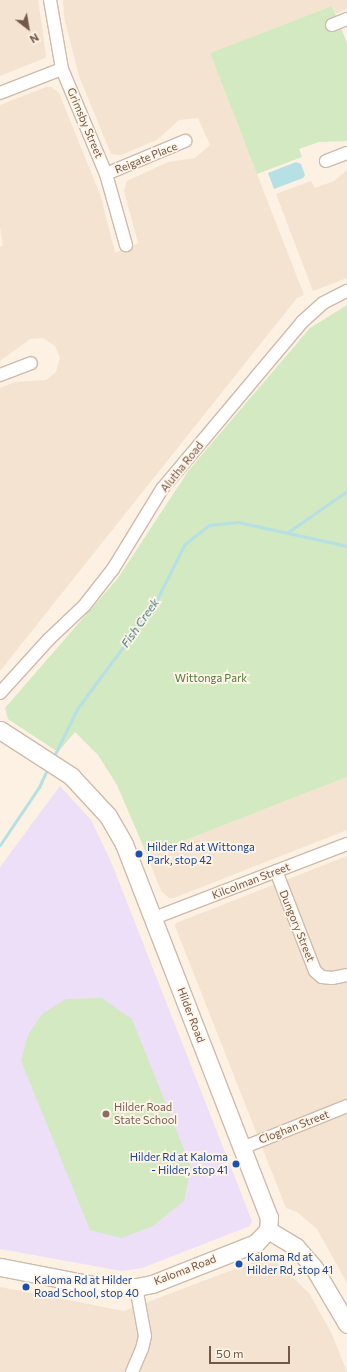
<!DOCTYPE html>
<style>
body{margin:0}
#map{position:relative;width:347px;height:1372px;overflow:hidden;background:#fcf1e2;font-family:Commissioner,sans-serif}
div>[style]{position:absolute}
.residential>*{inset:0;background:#f4e3d0}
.education>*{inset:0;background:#eedff8}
.green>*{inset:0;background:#d2e9c1}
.water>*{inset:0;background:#b7e0e5}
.stream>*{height:3px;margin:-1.5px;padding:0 1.5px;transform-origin:1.5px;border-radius:1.5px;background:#b7e0e5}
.roads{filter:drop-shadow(1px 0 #cfbbac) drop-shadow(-1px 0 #cfbbac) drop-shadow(0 1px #cfbbac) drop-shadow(0 -1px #cfbbac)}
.street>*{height:12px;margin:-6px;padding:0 6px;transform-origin:6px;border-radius:6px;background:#fff}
.secondary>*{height:17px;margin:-8.5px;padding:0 8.5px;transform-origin:8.5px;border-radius:8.5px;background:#fff}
.dots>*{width:11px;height:11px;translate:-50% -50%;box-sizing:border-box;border:2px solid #fff5e8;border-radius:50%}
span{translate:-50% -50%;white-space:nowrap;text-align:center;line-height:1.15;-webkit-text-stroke:3.5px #fff5e8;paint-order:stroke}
.street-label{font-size:11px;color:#745748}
.park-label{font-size:11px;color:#537941}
.transit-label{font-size:11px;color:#164399}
.left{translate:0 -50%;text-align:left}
.right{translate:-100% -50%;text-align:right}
.education-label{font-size:11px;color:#785e54}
.water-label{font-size:12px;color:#3f7780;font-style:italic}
.north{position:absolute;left:8px;top:8px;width:40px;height:40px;-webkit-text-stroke:3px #fff5e8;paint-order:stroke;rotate:149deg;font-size:11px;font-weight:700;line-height:16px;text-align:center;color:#745748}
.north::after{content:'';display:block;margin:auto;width:14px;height:18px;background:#745748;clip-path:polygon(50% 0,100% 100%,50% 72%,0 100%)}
.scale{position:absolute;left:209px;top:1346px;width:81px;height:18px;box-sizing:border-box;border:2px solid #745748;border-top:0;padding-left:5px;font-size:12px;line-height:14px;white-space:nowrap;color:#745748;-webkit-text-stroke:3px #fff5e8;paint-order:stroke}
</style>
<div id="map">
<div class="residential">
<i style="clip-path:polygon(0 0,38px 0,46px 55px,45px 58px,0 76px)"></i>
<i style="clip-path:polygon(63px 0,347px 0,347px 9px,336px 14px,332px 6px,210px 53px,304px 295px,297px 298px,0 671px,0 388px,15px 382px,46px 380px,56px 372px,60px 358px,55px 346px,43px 338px,30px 339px,0 361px,0 247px,3px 245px,0 228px,0 105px,46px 87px,51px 87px,59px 93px,101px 197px,115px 253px,138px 243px,124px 191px,127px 181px,168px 162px,195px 158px,210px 145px,198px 118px,179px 120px,157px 140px,121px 155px,111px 154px,79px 76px,64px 17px)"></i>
<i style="clip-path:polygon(347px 170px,347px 278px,313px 291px,276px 194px,311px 181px,315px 188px,334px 181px)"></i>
<i style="clip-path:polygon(347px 777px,347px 830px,174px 898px,169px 898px,161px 891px,147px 855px)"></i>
<i style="clip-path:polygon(347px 856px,347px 1283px,317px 1229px,297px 1212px,286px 1208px,175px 926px,176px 923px)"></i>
<i style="clip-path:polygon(256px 1261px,270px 1261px,280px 1265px,309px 1293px,331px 1332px,347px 1372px,0 1372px,0 1287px,124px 1311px)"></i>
</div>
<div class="education">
<i style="clip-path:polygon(60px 786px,91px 820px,112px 864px,252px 1221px,250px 1226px,142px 1268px,122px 1271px,0 1249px,0 867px)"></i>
</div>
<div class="green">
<i style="clip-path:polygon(332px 6px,347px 43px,347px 141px,319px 142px,299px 149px,302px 157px,257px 174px,210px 53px)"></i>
<i style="clip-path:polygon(347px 305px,347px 777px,147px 855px,117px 785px,98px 755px,75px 732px,58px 752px,8px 719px,5px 708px,118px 578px,189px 470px,310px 328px)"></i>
<i style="clip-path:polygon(102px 998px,132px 1019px,191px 1167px,184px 1201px,153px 1226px,122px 1238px,90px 1230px,21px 1061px,28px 1035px,42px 1014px,66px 999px)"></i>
</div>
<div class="water">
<i style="clip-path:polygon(296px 162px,301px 164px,305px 175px,303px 178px,274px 189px,268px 173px)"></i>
</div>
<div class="stream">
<i style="left:288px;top:532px;width:72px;rotate:-34.8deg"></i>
<i style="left:53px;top:758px;width:55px;rotate:-63.9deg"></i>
<i style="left:77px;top:709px;width:129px;rotate:-53.5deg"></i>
<i style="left:154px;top:605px;width:67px;rotate:-63.4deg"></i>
<i style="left:184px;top:545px;width:32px;rotate:-39deg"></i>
<i style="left:209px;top:525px;width:29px;rotate:-6deg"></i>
<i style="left:238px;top:522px;width:112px;rotate:12.4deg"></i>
<i style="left:0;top:845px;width:70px;rotate:-56.1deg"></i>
<i style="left:39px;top:787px;width:21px;rotate:-65deg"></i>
</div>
<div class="roads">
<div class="street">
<i style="left:50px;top:0;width:70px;rotate:80.1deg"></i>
<i style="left:62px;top:69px;width:114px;rotate:67.3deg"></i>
<i style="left:106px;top:174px;width:74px;rotate:74.3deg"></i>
<i style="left:332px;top:25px;width:16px;rotate:-22deg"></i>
<i style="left:0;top:93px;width:66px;rotate:-21.2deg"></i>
<i style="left:326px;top:161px;width:22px;rotate:-21deg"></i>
<i style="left:106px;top:174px;width:86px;rotate:-22.7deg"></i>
<i style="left:0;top:375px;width:33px;rotate:-21deg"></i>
<i style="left:0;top:693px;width:72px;rotate:-47.8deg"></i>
<i style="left:48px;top:640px;width:50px;rotate:-43.4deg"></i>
<i style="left:84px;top:606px;width:47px;rotate:-51.9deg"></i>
<i style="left:113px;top:569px;width:94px;rotate:-58.5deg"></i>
<i style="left:162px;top:489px;width:218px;rotate:-50deg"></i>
<i style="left:302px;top:322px;width:28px;rotate:-42deg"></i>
<i style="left:323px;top:303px;width:27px;rotate:-27deg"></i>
<i style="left:276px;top:871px;width:107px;rotate:68.7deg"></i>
<i style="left:315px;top:971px;width:9px;rotate:41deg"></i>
<i style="left:322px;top:977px;width:10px;rotate:6deg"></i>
<i style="left:332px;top:978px;width:15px;rotate:-11deg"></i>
<i style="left:154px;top:918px;width:207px;rotate:-21deg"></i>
<i style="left:242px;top:1148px;width:113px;rotate:-21.8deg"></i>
<i style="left:132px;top:1372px;width:25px;rotate:-67deg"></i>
<i style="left:142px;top:1349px;width:13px;rotate:-77deg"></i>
<i style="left:145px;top:1336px;width:50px;rotate:-100.4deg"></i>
</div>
<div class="secondary">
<i style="left:0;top:730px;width:85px;rotate:32.9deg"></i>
<i style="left:71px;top:776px;width:54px;rotate:47.2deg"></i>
<i style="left:108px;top:816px;width:32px;rotate:60deg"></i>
<i style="left:124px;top:844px;width:400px;rotate:68.8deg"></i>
<i style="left:269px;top:1217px;width:13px;rotate:94deg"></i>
<i style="left:268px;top:1230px;width:18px;rotate:133deg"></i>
<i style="left:256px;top:1243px;width:112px;rotate:158.5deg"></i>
<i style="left:152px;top:1284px;width:16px;rotate:169deg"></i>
<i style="left:136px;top:1287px;width:33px;rotate:180deg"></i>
<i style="left:103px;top:1287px;width:105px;rotate:-169deg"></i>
<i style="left:268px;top:1230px;width:33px;rotate:31deg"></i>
<i style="left:296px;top:1247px;width:28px;rotate:49deg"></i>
<i style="left:314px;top:1268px;width:65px;rotate:59.5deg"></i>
</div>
</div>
<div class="dots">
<i style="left:139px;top:854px;background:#1a4fb4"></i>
<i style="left:106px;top:1114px;background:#8d6e63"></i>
<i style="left:236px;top:1164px;background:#1a4fb4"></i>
<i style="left:239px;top:1264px;background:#1a4fb4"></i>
<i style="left:26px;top:1287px;background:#1a4fb4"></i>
</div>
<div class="street-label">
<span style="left:85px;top:123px;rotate:67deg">Grimsby Street</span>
<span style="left:146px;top:158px;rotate:-22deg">Reigate Place</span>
<span style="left:182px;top:467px;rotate:-51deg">Alutha Road</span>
<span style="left:251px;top:881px;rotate:-21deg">Kilcolman Street</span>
<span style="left:297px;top:926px;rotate:68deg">Dungory Street</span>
<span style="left:191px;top:1015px;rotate:69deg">Hilder Road</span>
<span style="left:294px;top:1127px;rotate:-21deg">Cloghan Street</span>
<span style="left:185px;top:1270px;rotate:-21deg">Kaloma Road</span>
</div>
<div class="park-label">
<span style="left:211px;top:678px">Wittonga Park</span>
</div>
<div class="transit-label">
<span class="left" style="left:147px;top:854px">Hilder Rd at Wittonga<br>Park, stop 42</span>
<span class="right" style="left:228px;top:1164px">Hilder Rd at Kaloma<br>- Hilder, stop 41</span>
<span class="left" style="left:247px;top:1264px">Kaloma Rd at<br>Hilder Rd, stop 41</span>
<span class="left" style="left:34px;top:1287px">Kaloma Rd at Hilder<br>Road School, stop 40</span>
</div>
<div class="education-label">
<span class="left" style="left:114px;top:1114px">Hilder Road<br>State School</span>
</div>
<div class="water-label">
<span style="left:140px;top:623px;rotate:-55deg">Fish Creek</span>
</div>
<div class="north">N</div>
<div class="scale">50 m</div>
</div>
